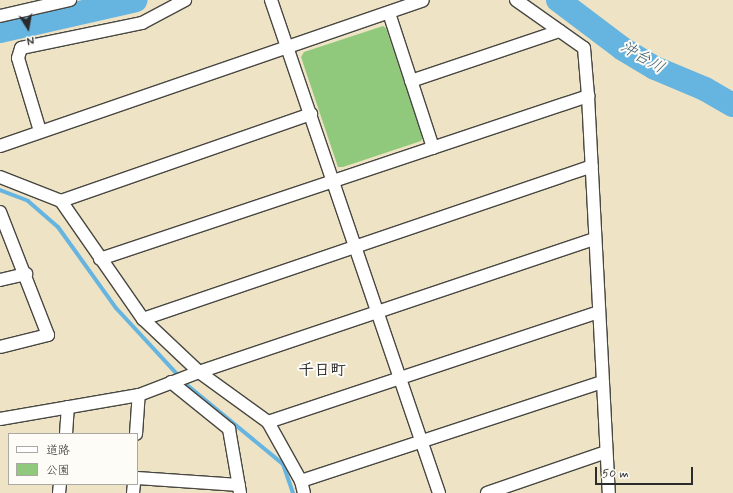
<!DOCTYPE html>
<meta charset="utf-8">
<style>
body{margin:0}
#map{position:relative;width:733px;height:493px;overflow:hidden;background:#eee3c4;font-family:Mynerve,"Klee One",sans-serif}
div>[style]{position:absolute}
.green>*{inset:0;background:#91c97c}
.stream>*{height:4px;margin:-2px;padding:0 2px;transform-origin:2px;border-radius:2px;background:#66b4e0}
.river>*{height:24px;margin:-12px;padding:0 12px;transform-origin:12px;border-radius:12px;background:#66b4e0}
.roads{filter:drop-shadow(1px 0 #484742) drop-shadow(-1px 0 #484742) drop-shadow(0 1px #484742) drop-shadow(0 -1px #484742)}
.street>*{height:12px;margin:-6px;padding:0 6px;transform-origin:6px;border-radius:6px;background:#fff}
span{translate:-50% -50%;white-space:nowrap;text-align:center;line-height:1.15;-webkit-text-stroke:4px #fdfcf7;paint-order:stroke}
.water-label{font-size:16px;color:#405b6a;font-style:italic}
.neighbourhood-label{font-size:16px;color:#2b2b2b;font-weight:700}
.legend{position:absolute;left:8px;top:433px;width:130px;height:52px;box-sizing:border-box;background:#fdfcf7;border:1px solid #a9a8a5;margin:0;padding:5px 7px;list-style:none;font-size:12px;color:#2b2b2b}
.legend li{display:flex;align-items:center;gap:8px;height:20px}
.legend b{width:20px;border:1px solid #a9a8a5}
.north{position:absolute;left:8px;top:8px;width:40px;height:40px;-webkit-text-stroke:3px #fdfcf7;paint-order:stroke;rotate:169deg;font-size:11px;font-weight:700;line-height:16px;text-align:center;color:#2b2b2b}
.north::after{content:'';display:block;margin:auto;width:14px;height:18px;background:#2b2b2b;clip-path:polygon(50% 0,100% 100%,50% 72%,0 100%)}
.scale{position:absolute;left:595px;top:467px;width:98px;height:18px;box-sizing:border-box;border:2px solid #2b2b2b;border-top:0;padding-left:5px;font-size:12px;line-height:14px;white-space:nowrap;color:#2b2b2b;-webkit-text-stroke:3px #fdfcf7;paint-order:stroke}
</style>
<div id="map">
<div class="green">
<i style="clip-path:polygon(383px 26px,386px 28px,423px 137px,421px 141px,343px 167px,338px 167px,301px 57px,304px 52px)"></i>
</div>
<div class="stream">
<i style="left:0;top:190px;width:30px;rotate:21deg"></i>
<i style="left:28px;top:201px;width:40px;rotate:41deg"></i>
<i style="left:58px;top:227px;width:100px;rotate:54.4deg"></i>
<i style="left:116px;top:308px;width:105px;rotate:47.3deg"></i>
<i style="left:187px;top:385px;width:124px;rotate:39.5deg"></i>
<i style="left:283px;top:464px;width:31px;rotate:71deg"></i>
</div>
<div class="river">
<i style="left:558px;top:0;width:81px;rotate:37deg"></i>
<i style="left:623px;top:49px;width:37px;rotate:31deg"></i>
<i style="left:655px;top:68px;width:54px;rotate:22.8deg"></i>
<i style="left:705px;top:89px;width:32px;rotate:30deg"></i>
<i style="left:0;top:31px;width:139px;rotate:-12.8deg"></i>
</div>
<div class="roads">
<div class="street">
<i style="left:271px;top:0;width:521px;rotate:71.18deg"></i>
<i style="left:516px;top:0;width:83px;rotate:35.2deg"></i>
<i style="left:584px;top:48px;width:48px;rotate:85.2deg"></i>
<i style="left:588px;top:96px;width:398px;rotate:87deg"></i>
<i style="left:389px;top:13px;width:142px;rotate:71.9deg"></i>
<i style="left:0;top:16px;width:72px;rotate:-12.9deg"></i>
<i style="left:411px;top:81px;width:157px;rotate:-18.6deg"></i>
<i style="left:40px;top:131px;width:76px;rotate:-106.8deg"></i>
<i style="left:18px;top:58px;width:10px;rotate:-73deg"></i>
<i style="left:21px;top:48px;width:124px;rotate:-11.7deg"></i>
<i style="left:142px;top:23px;width:49px;rotate:-28.1deg"></i>
<i style="left:0;top:146px;width:447px;rotate:-19deg"></i>
<i style="left:0;top:177px;width:66px;rotate:21.5deg"></i>
<i style="left:61px;top:201px;width:144px;rotate:55.2deg"></i>
<i style="left:143px;top:319px;width:77px;rotate:43.4deg"></i>
<i style="left:199px;top:372px;width:85px;rotate:35.9deg"></i>
<i style="left:268px;top:422px;width:68px;rotate:60.8deg"></i>
<i style="left:301px;top:481px;width:12px;rotate:76deg"></i>
<i style="left:61px;top:201px;width:265px;rotate:-19.2deg"></i>
<i style="left:0;top:212px;width:132px;rotate:68.7deg"></i>
<i style="left:48px;top:335px;width:49px;rotate:166deg"></i>
<i style="left:100px;top:259px;width:515px;rotate:-18.47deg"></i>
<i style="left:0;top:280px;width:27px;rotate:-13deg"></i>
<i style="left:143px;top:319px;width:474px;rotate:-18.8deg"></i>
<i style="left:171px;top:382px;width:75px;rotate:39deg"></i>
<i style="left:229px;top:429px;width:65px;rotate:80.2deg"></i>
<i style="left:0;top:419px;width:141px;rotate:-9.8deg"></i>
<i style="left:139px;top:395px;width:64px;rotate:-21deg"></i>
<i style="left:199px;top:372px;width:418px;rotate:-18.6deg"></i>
<i style="left:268px;top:422px;width:349px;rotate:-18.4deg"></i>
<i style="left:66px;top:434px;width:27px;rotate:-86deg"></i>
<i style="left:136px;top:434px;width:39px;rotate:-86deg"></i>
<i style="left:137px;top:478px;width:102px;rotate:3.9deg"></i>
<i style="left:301px;top:481px;width:317px;rotate:-18.2deg"></i>
<i style="left:59px;top:493px;width:9px;rotate:-84deg"></i>
<i style="left:133px;top:493px;width:9px;rotate:-84deg"></i>
<i style="left:487px;top:493px;width:126px;rotate:-19deg"></i>
</div>
</div>
<div class="water-label">
<span style="left:642px;top:58px;rotate:30deg">沖台川</span>
</div>
<div class="neighbourhood-label">
<span style="left:322px;top:371px">千日町</span>
</div>
<ul class="legend">
<li><b style="height:5px;background:#fff"></b>道路</li>
<li><b style="height:11px;background:#91c97c"></b>公園</li>
</ul>
<div class="north">N</div>
<div class="scale">50 m</div>
</div>
